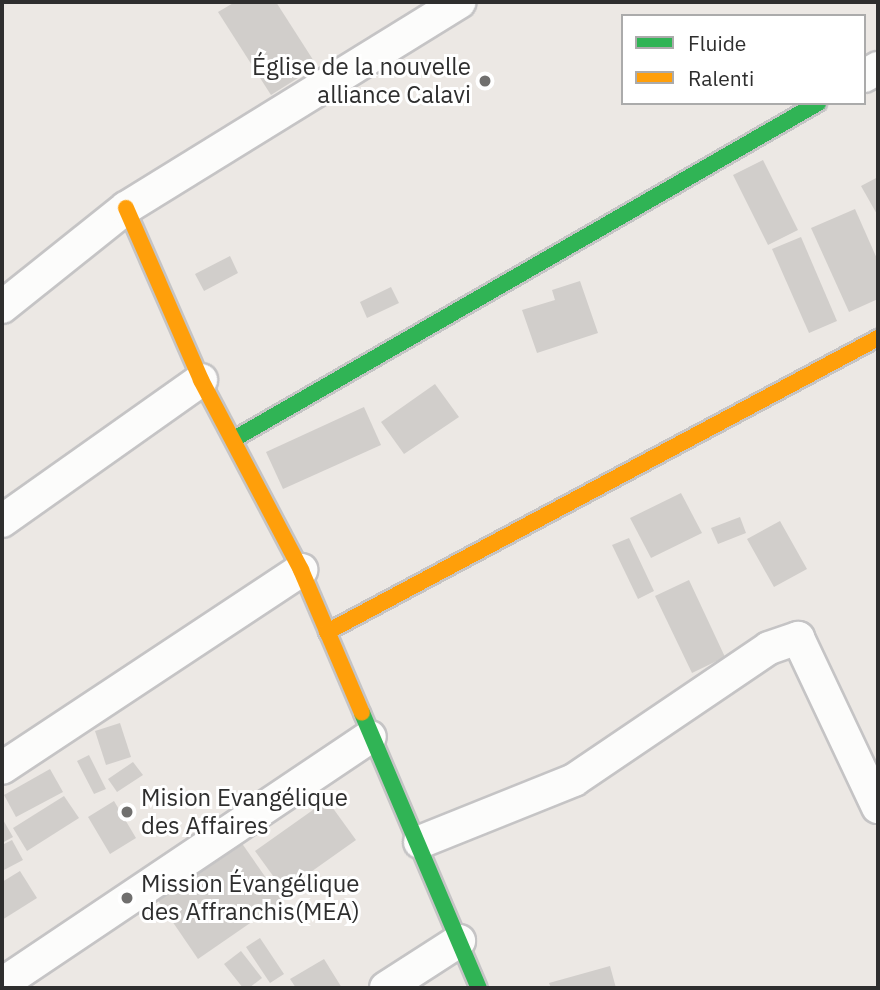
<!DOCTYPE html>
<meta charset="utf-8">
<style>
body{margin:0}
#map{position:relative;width:880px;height:990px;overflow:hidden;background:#ece8e4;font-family:"IBM Plex Sans",sans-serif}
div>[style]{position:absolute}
.building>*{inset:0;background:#d1cecb}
.roads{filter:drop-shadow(2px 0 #c5c4c5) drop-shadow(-2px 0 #c5c4c5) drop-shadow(0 2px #c5c4c5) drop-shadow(0 -2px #c5c4c5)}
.street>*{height:32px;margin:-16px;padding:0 16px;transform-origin:16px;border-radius:16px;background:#fcfcfb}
.fast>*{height:16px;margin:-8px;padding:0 8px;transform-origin:8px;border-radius:8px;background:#30b455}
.slow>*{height:16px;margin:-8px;padding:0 8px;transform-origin:8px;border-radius:8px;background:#ff9f0a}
.dots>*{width:19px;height:19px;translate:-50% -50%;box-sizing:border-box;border:4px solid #fff;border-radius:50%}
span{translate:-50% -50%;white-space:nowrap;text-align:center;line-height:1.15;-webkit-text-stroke:6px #fff;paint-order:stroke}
.poi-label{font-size:24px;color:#2e2e2e}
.right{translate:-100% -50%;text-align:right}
.left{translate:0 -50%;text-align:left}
.frame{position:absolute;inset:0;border:4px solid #2e2e2e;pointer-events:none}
.legend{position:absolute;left:621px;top:14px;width:245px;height:91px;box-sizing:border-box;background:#fff;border:2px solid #ababab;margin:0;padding:9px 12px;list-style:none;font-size:21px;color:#2e2e2e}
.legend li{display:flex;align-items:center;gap:14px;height:35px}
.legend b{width:35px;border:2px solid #ababab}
</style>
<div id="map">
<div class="building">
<i style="clip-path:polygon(235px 2px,276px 2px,317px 66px,271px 95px,218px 12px)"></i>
<i style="clip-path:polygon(763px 160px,798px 230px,768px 245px,733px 175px)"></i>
<i style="clip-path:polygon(878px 177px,878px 216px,861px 186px)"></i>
<i style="clip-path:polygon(855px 209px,878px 261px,878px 299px,849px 312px,811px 228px)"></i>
<i style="clip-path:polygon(801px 237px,837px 321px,809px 333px,772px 249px)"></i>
<i style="clip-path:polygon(230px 256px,238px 273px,204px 291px,195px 274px)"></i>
<i style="clip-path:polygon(580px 281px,598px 333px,537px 353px,522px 310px,555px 300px,552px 290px)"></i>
<i style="clip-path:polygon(391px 287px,399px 303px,367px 318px,360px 302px)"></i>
<i style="clip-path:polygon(435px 384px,459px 417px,404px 454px,381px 422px)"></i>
<i style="clip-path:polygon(364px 407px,381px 445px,283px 489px,266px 452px)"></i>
<i style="clip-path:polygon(681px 493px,702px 533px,651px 558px,630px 518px)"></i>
<i style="clip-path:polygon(740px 517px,746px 533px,718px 544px,711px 528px)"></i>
<i style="clip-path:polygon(780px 521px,807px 569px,774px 587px,747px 539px)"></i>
<i style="clip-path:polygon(629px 538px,654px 591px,638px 599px,612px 545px)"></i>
<i style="clip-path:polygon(689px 580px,725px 657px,692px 673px,655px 596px)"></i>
<i style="clip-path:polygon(120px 723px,131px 757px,106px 765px,95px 731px)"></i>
<i style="clip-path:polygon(89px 755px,106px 789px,94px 794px,77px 761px)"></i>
<i style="clip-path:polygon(133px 762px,143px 775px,117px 792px,108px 779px)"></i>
<i style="clip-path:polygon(50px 769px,63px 792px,16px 817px,4px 795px)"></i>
<i style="clip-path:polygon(64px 796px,79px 818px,27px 851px,13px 828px)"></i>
<i style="clip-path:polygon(327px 800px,356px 840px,284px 891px,255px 851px)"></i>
<i style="clip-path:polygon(114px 801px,136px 838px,110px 854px,88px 817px)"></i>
<i style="clip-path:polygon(2px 818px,13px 837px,2px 843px)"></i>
<i style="clip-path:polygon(12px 840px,23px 860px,2px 871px,2px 845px)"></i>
<i style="clip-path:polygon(241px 842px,282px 901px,198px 959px,157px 899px)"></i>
<i style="clip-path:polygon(20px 871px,37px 898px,2px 920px,2px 882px)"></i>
<i style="clip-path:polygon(260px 938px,284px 974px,270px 983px,246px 947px)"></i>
<i style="clip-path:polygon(241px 951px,262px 978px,249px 988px,243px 988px,224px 964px)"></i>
<i style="clip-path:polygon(324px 959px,342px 988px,296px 988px,290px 979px)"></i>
<i style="clip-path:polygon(610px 966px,616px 988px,551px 988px,549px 983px)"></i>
</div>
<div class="roads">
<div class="street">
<i style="left:864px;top:76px;width:16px;rotate:-30deg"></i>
<i style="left:2px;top:307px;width:159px;rotate:-38.6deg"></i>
<i style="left:126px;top:208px;width:392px;rotate:-31.7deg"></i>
<i style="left:2px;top:521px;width:244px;rotate:-35.3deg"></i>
<i style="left:2px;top:768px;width:359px;rotate:-33.5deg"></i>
<i style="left:420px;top:842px;width:166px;rotate:-21.9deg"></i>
<i style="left:574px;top:780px;width:235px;rotate:-34.1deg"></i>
<i style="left:769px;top:648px;width:31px;rotate:-19deg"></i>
<i style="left:798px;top:638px;width:187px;rotate:64.7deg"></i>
<i style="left:2px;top:984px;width:443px;rotate:-33.9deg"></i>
<i style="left:386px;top:988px;width:87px;rotate:-32.8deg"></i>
</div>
<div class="fast">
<i style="left:234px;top:439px;width:674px;rotate:-29.91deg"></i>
<i style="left:362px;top:713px;width:299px;rotate:67deg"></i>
</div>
<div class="slow">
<i style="left:126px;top:208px;width:188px;rotate:66.4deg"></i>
<i style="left:201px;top:380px;width:215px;rotate:62.2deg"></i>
<i style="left:301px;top:570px;width:155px;rotate:66.9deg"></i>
<i style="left:327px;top:632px;width:625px;rotate:-28.08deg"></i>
</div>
</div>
<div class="dots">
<i style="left:485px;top:81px;background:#706f6e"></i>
<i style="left:127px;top:812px;background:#706f6e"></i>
<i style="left:127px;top:898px;background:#706f6e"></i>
</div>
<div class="poi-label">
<span class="right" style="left:471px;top:81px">Église de la nouvelle<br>alliance Calavi</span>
<span class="left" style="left:141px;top:812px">Mision Evangélique<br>des Affaires</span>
<span class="left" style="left:141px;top:898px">Mission Évangélique<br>des Affranchis(MEA)</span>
</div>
<div class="frame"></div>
<ul class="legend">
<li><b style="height:9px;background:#30b455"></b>Fluide</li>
<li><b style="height:9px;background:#ff9f0a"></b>Ralenti</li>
</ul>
</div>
